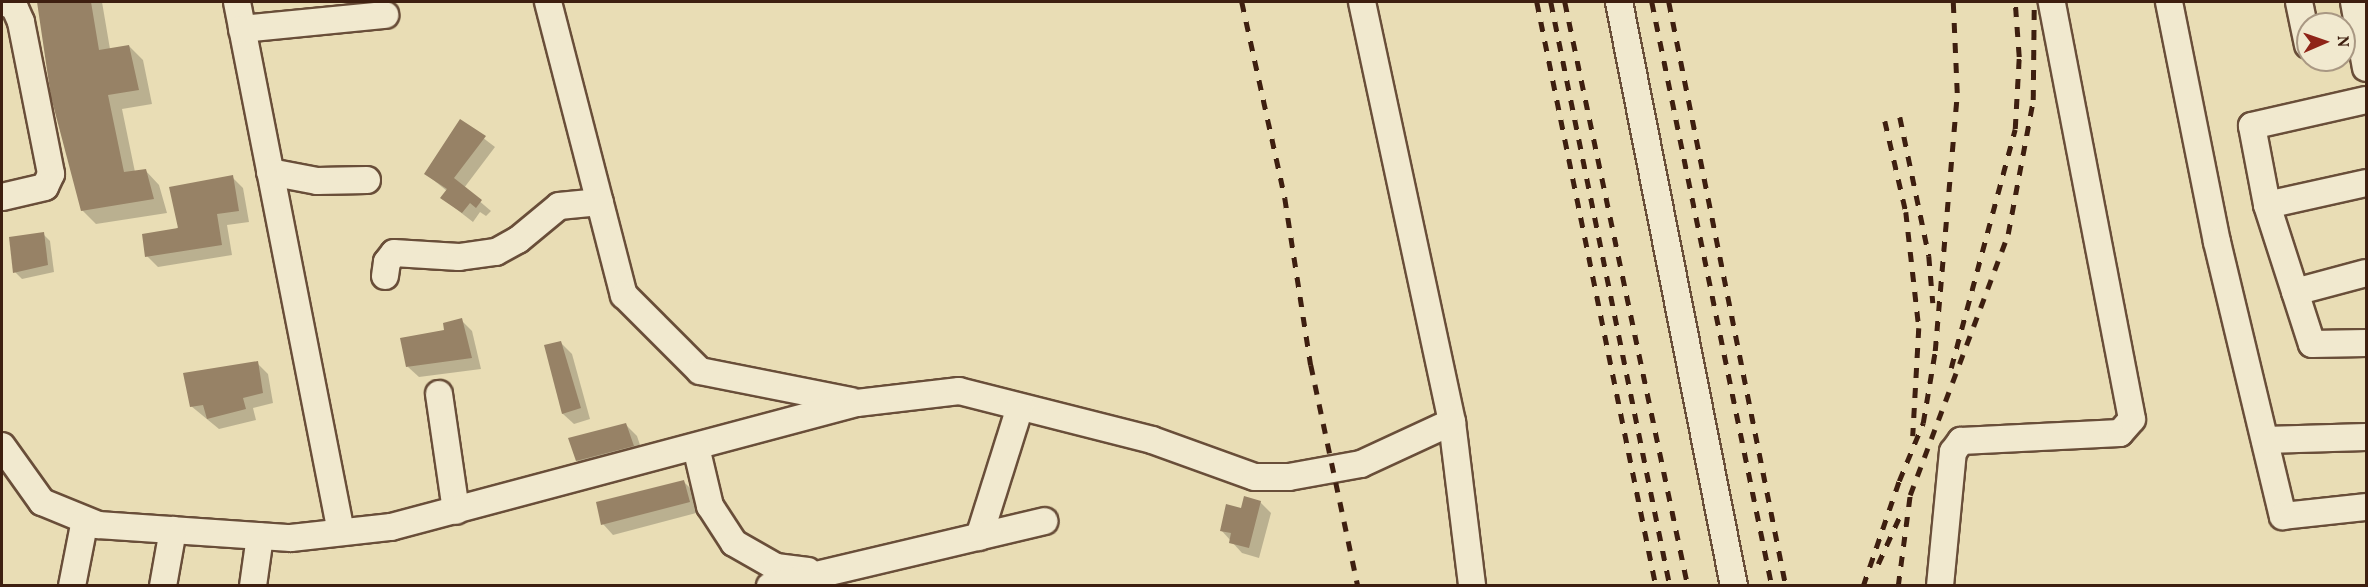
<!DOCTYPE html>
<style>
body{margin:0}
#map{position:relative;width:2368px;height:587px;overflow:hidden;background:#e9ddb5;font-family:Vollkorn,serif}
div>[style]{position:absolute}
.shadow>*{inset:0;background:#0003}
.building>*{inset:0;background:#978266}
.roads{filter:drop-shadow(2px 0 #694e39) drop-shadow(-2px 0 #694e39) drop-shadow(0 2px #694e39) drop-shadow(0 -2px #694e39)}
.minor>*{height:26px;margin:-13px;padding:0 13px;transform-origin:13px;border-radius:13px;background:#f1e9cf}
.rail>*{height:4.5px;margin-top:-2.25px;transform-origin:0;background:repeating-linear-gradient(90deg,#3e1f10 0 10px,transparent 0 20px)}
span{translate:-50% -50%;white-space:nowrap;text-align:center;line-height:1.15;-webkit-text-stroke:6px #f1e9cf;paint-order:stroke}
.frame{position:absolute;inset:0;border:3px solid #3e1f10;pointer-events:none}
.north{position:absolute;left:2296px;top:12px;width:60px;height:60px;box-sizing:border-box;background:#f1e9cf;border:2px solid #a99883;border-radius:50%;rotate:88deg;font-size:16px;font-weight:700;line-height:24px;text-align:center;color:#3e1f10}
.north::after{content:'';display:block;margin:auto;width:21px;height:27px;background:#8f2418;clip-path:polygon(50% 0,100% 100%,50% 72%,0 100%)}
</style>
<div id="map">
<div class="shadow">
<i style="clip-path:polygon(38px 2px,106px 2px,102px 2px,110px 49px,129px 46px,143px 60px,152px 104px,122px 109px,135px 172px,145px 170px,159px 185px,167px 213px,96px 224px,82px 210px,53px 97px)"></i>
<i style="clip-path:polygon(461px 121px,495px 147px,464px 188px,491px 211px,486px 216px,480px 212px,473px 222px,442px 198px,447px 191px,426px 174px)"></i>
<i style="clip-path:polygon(232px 177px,243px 188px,249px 222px,227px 225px,232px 255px,158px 267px,147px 256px)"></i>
<i style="clip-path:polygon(43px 234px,50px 241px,54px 272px,22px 279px,15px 272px)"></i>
<i style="clip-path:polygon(461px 320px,472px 331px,481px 369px,419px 377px,408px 367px)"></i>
<i style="clip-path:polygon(561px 343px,572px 354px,590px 419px,574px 424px,563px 414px,546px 346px)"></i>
<i style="clip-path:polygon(257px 363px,268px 374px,273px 403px,253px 408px,256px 420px,219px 429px,191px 406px)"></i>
<i style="clip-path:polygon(626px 425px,637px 436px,644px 457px,588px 471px,577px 460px)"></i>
<i style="clip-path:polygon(684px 482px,695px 493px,700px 512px,613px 535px,603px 524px)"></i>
<i style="clip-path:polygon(1260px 502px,1271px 513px,1259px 558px,1242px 553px,1221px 530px)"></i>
</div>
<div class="building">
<i style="clip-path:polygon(37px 2px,91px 2px,99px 50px,129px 45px,139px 90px,108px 95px,124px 172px,146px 169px,154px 199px,81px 211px,51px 97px)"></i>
<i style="clip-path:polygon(460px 119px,486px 136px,454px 178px,482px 200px,476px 208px,470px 203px,462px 213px,440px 198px,447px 189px,424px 174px)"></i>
<i style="clip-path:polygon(233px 175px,239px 211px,217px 214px,222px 245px,145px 257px,142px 234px,178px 228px,169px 187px)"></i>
<i style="clip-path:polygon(44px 232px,48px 265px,13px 273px,9px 237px)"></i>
<i style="clip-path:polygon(462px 318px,472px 358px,406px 367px,400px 338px,444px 330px,443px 323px)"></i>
<i style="clip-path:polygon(561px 341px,581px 408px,562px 414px,544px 345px)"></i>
<i style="clip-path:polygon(258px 361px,263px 393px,243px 398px,246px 409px,207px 419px,203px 405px,190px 407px,183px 373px)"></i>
<i style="clip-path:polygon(626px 423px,634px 446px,576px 461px,568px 438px)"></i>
<i style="clip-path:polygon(684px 480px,690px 502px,601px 525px,596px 502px)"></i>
<i style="clip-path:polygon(1244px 496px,1261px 501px,1249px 548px,1229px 543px,1231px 533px,1220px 531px,1226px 504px,1241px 508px)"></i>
</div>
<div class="roads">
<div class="minor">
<i style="left:2px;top:2px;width:13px;rotate:18deg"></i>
<i style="left:14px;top:6px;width:17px;rotate:66deg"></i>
<i style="left:21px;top:22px;width:155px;rotate:78.8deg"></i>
<i style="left:51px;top:174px;width:14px;rotate:115deg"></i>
<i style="left:45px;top:187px;width:44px;rotate:166.9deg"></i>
<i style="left:237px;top:2px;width:540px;rotate:78.9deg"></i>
<i style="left:548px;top:2px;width:303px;rotate:75.5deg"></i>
<i style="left:624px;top:295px;width:107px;rotate:45deg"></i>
<i style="left:700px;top:371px;width:154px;rotate:11.2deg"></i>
<i style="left:1362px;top:2px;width:430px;rotate:77.9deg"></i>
<i style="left:1452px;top:422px;width:165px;rotate:83deg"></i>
<i style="left:1619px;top:2px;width:595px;rotate:78.86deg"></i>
<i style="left:2169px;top:2px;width:245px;rotate:78.7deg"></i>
<i style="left:2217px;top:242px;width:282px;rotate:76.5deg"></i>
<i style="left:2283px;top:516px;width:83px;rotate:-6.2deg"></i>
<i style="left:2299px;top:2px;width:44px;rotate:78.2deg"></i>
<i style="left:2354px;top:2px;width:67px;rotate:79.7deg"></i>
<i style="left:242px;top:29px;width:144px;rotate:-5.6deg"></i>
<i style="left:2366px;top:100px;width:117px;rotate:167.2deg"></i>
<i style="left:2252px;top:126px;width:80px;rotate:79.2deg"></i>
<i style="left:2267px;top:205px;width:101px;rotate:-12.5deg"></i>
<i style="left:270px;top:172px;width:48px;rotate:10.8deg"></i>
<i style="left:317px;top:181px;width:50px;rotate:-1.1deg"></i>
<i style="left:2267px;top:205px;width:146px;rotate:72.1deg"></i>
<i style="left:2312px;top:344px;width:54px;rotate:-1.1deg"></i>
<i style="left:385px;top:276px;width:14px;rotate:-82deg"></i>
<i style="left:387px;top:262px;width:11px;rotate:-52deg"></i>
<i style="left:394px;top:253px;width:65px;rotate:3.5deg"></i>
<i style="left:459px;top:257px;width:37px;rotate:-8deg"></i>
<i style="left:496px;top:252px;width:25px;rotate:-29deg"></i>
<i style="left:518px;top:240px;width:53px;rotate:-39.7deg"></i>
<i style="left:559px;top:206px;width:41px;rotate:-5.6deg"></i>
<i style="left:2295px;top:292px;width:73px;rotate:-15deg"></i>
<i style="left:439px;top:394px;width:118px;rotate:81.7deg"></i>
<i style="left:2265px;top:440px;width:101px;rotate:-1.7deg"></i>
<i style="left:2px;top:446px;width:69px;rotate:54.5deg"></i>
<i style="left:42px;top:502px;width:61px;rotate:22.3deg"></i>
<i style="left:98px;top:525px;width:193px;rotate:3.9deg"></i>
<i style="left:291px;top:538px;width:101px;rotate:-6.3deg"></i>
<i style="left:391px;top:527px;width:482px;rotate:-14.9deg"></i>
<i style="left:857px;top:403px;width:103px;rotate:-6.7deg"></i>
<i style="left:959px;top:391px;width:199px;rotate:14.2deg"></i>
<i style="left:1152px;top:440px;width:109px;rotate:19.8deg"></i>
<i style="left:1255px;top:477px;width:34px"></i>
<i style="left:1289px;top:477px;width:73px;rotate:-10.2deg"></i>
<i style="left:1361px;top:464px;width:100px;rotate:-24.8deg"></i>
<i style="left:696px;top:447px;width:61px;rotate:76.7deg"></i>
<i style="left:710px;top:506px;width:44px;rotate:57deg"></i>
<i style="left:734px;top:543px;width:48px;rotate:29.7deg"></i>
<i style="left:776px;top:567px;width:32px;rotate:7deg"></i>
<i style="left:979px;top:537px;width:136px;rotate:-72.5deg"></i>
<i style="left:72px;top:586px;width:67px;rotate:-78.9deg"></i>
<i style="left:163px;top:586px;width:57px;rotate:-79.9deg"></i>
<i style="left:253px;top:586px;width:50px;rotate:-82deg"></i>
<i style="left:770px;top:586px;width:282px;rotate:-13.3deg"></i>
<i style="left:1940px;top:586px;width:135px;rotate:-84.5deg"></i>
<i style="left:1953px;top:452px;width:14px;rotate:-54deg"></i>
<i style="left:1961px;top:441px;width:159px;rotate:-2.9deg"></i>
<i style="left:2120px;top:433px;width:18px;rotate:-49deg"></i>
<i style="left:2132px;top:419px;width:425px;rotate:-100.9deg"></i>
</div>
</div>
<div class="rail">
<i style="left:1242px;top:2px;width:201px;rotate:77.6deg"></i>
<i style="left:1285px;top:198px;width:169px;rotate:81.2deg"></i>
<i style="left:1311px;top:365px;width:226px;rotate:78deg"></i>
<i style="left:1537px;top:2px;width:596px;rotate:78.48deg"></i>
<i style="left:1551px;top:2px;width:596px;rotate:78.48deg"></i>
<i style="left:1565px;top:2px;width:597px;rotate:78.11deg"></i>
<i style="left:1652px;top:2px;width:596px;rotate:78.39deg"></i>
<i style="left:1669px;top:2px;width:596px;rotate:78.67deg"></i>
<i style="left:1900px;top:117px;width:142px;rotate:78.2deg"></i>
<i style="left:1929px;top:256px;width:47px;rotate:85.1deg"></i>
<i style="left:1885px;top:121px;width:93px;rotate:77deg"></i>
<i style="left:1906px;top:212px;width:117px;rotate:83.6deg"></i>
<i style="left:1919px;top:328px;width:108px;rotate:93.2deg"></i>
<i style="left:1951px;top:368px;width:247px;rotate:-75deg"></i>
<i style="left:2015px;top:129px;width:72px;rotate:-86.8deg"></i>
<i style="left:2019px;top:57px;width:55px;rotate:-94.2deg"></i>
<i style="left:1878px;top:564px;width:60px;rotate:-65.6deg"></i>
<i style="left:1863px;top:586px;width:111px;rotate:-71.1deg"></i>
<i style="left:1899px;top:481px;width:63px;rotate:-67.5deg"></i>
<i style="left:1923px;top:423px;width:73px;rotate:-80.5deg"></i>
<i style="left:1935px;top:351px;width:259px;rotate:-85.1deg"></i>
<i style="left:1957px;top:93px;width:91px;rotate:-92.5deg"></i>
<i style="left:1898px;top:586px;width:92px;rotate:-82.5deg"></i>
<i style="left:1910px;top:495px;width:279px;rotate:-69.4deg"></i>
<i style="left:2008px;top:234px;width:136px;rotate:-79.4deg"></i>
<i style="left:2033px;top:100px;width:98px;rotate:-89.4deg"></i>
</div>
<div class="frame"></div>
<div class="north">N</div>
</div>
